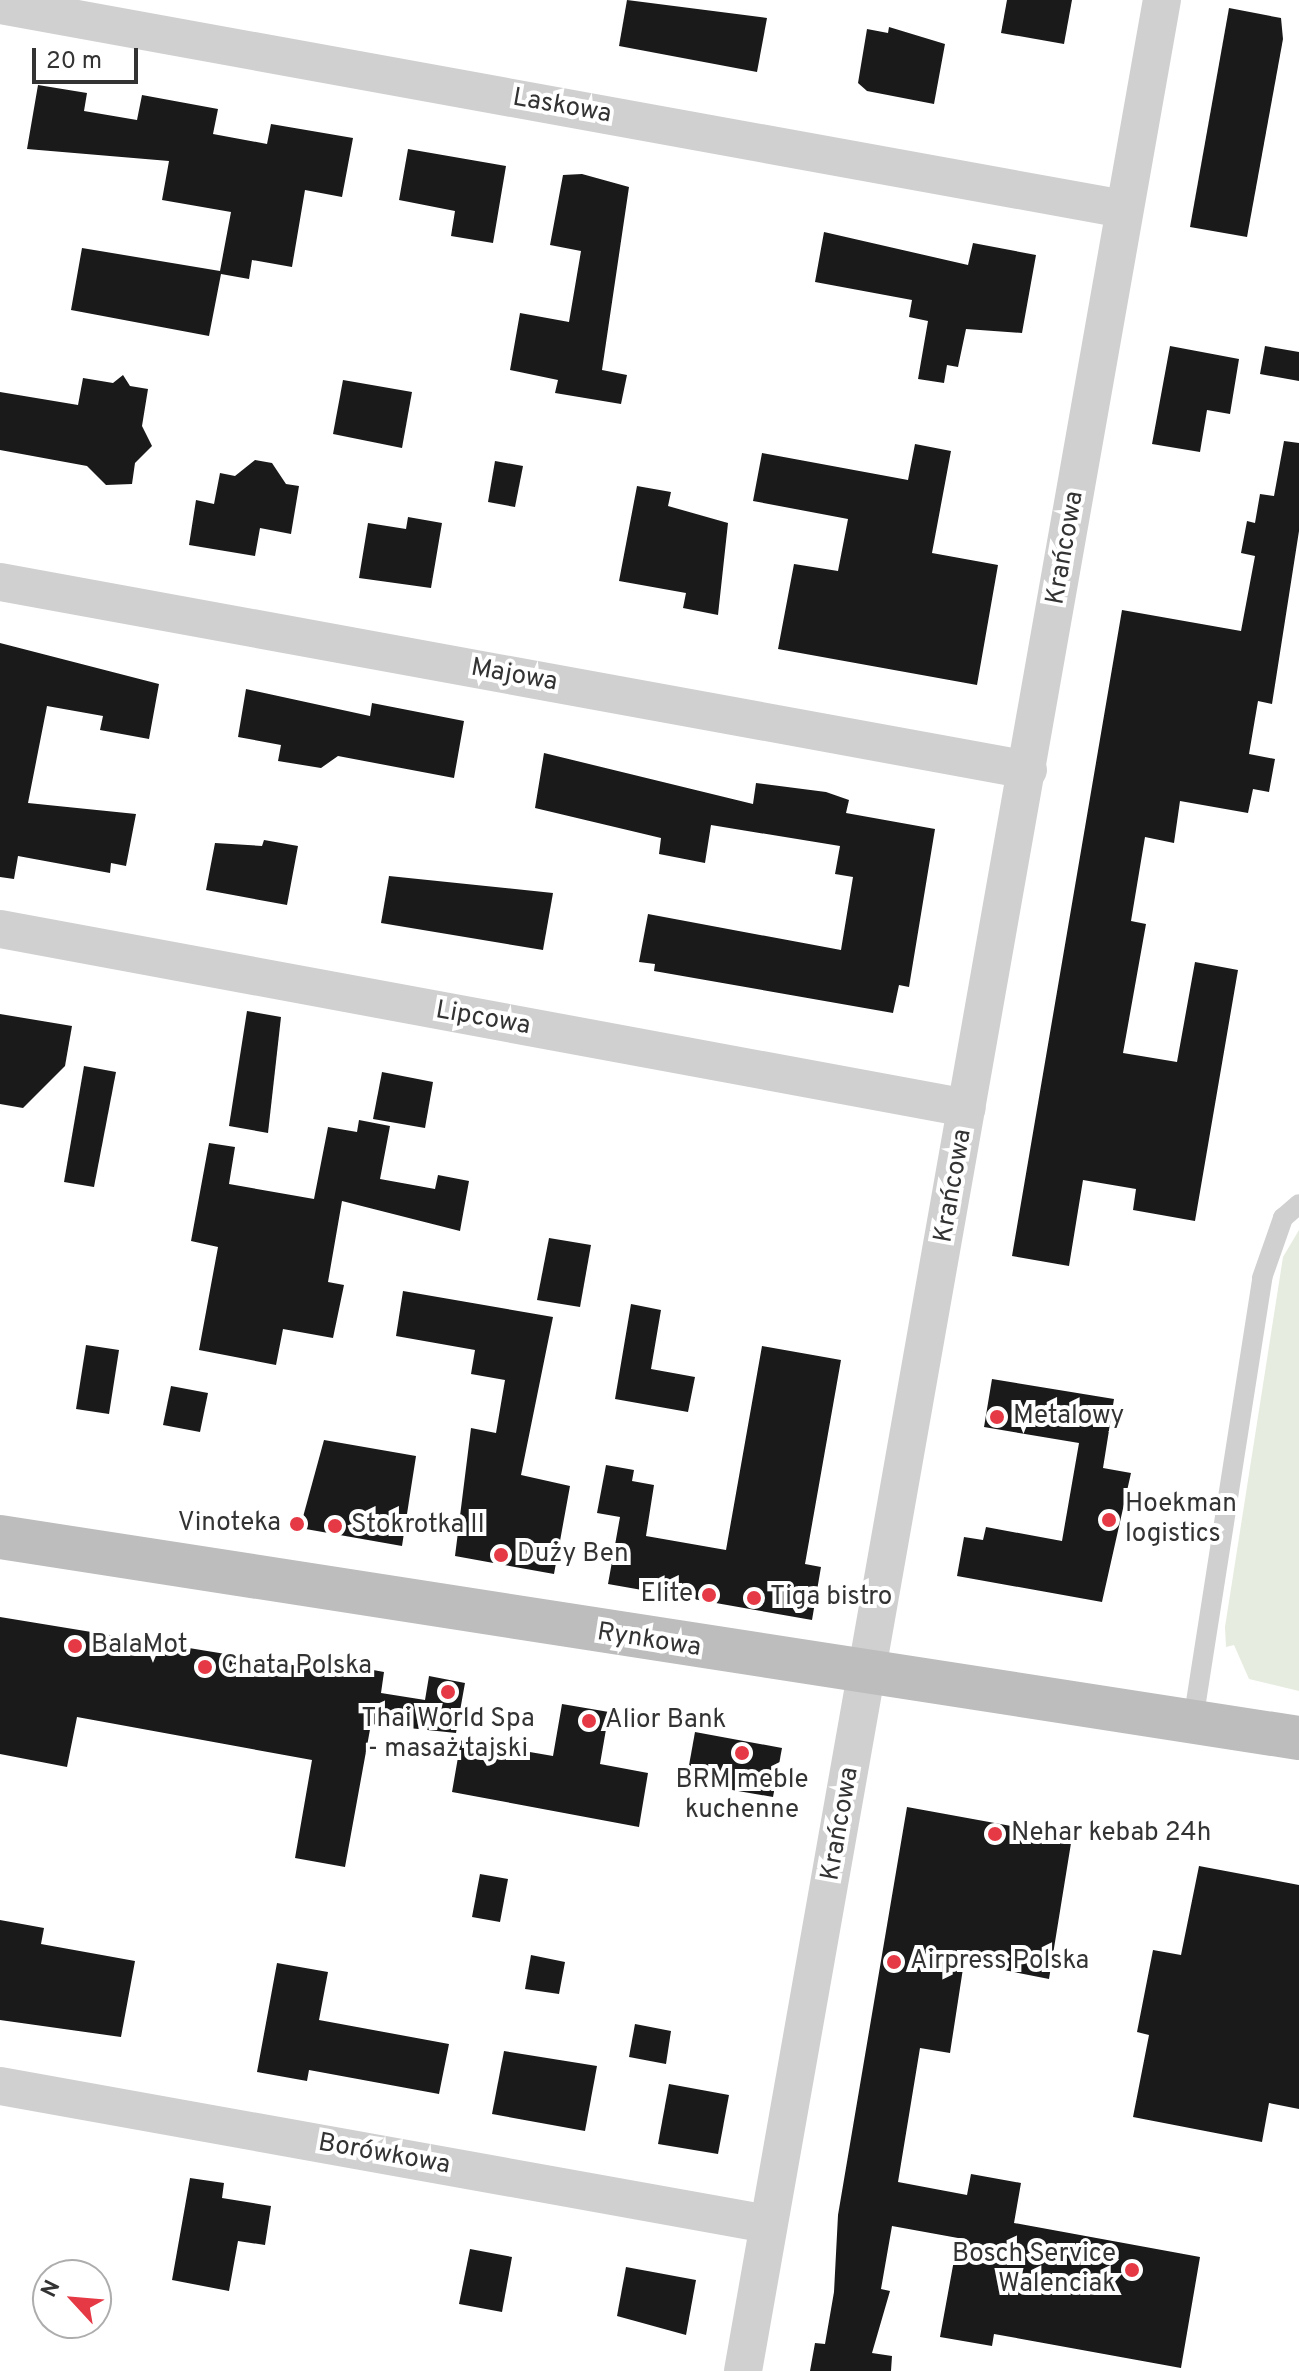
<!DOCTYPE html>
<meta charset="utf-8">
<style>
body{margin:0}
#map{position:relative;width:1299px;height:2371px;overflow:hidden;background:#fff;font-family:Overpass,sans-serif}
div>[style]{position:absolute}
.green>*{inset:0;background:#e6ecdf}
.building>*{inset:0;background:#1a1a1a}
.lane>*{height:20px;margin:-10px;padding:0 10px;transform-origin:10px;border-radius:10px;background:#d0d0d0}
.street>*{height:38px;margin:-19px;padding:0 19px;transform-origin:19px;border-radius:19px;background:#d0d0d0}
.secondary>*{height:44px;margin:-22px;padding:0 22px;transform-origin:22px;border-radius:22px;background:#bdbdbd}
.dots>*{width:22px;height:22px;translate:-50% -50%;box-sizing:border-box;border:4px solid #fff;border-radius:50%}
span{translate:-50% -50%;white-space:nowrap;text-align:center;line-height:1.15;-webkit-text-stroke:8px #fff;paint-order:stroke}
.street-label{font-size:26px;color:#333}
.poi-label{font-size:26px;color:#333}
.left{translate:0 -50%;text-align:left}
.right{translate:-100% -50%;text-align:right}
.north{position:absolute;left:32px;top:2259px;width:80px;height:80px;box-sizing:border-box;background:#fff;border:2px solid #adadad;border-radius:50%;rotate:296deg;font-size:22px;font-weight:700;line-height:32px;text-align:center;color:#333}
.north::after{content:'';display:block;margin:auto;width:28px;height:36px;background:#e63946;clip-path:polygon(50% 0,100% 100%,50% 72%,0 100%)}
.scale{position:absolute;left:32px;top:48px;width:106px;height:36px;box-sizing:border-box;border:4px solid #333;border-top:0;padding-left:10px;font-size:24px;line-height:28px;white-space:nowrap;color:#333;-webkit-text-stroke:6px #fff;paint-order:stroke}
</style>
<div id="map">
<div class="green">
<i style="clip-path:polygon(1299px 1230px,1299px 1691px,1249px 1679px,1234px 1645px,1226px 1647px,1225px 1627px,1283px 1257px)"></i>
</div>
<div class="building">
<i style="clip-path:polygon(627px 0,767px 18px,757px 72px,619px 46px)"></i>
<i style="clip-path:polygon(1007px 0,1072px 0,1064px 44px,1001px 33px)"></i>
<i style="clip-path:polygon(1229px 8px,1281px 18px,1283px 39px,1247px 237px,1190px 227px)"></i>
<i style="clip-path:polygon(889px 27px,945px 44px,934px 104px,867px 91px,858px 83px,867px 29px,888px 33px)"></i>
<i style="clip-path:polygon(38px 85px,87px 93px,84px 111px,137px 120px,142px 95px,218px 109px,213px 134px,267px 144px,271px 124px,353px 138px,342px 197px,305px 190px,292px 267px,252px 260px,249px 279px,221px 274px,209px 336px,71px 310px,82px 248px,220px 271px,231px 212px,162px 200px,169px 161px,27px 149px)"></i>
<i style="clip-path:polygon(408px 149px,506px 166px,493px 243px,451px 236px,455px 211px,399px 200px)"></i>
<i style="clip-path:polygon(582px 174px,629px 187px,602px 370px,627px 375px,621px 404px,555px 393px,558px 380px,510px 370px,520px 313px,569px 322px,581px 251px,550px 245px,563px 175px)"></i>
<i style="clip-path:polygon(824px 232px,968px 265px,973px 243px,1036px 255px,1022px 333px,966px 329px,958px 367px,947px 365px,944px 383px,918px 379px,928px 321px,909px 317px,912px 300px,815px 282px)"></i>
<i style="clip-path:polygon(1170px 346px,1239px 359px,1230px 414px,1207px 410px,1200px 452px,1152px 444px)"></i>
<i style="clip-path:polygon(1265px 346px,1299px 352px,1299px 381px,1260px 374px)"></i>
<i style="clip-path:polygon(123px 375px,130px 386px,148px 389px,142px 426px,152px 446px,135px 463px,132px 484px,106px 485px,87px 466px,0 450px,0 392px,78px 405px,83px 378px,113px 383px)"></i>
<i style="clip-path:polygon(343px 380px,412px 392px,402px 448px,333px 434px)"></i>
<i style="clip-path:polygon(1284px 441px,1299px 443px,1299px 531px,1272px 704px,1258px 701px,1249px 754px,1275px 759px,1269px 792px,1253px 789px,1248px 813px,1180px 801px,1174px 843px,1145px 837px,1131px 921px,1146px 924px,1123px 1053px,1177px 1062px,1195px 962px,1238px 970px,1195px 1221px,1133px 1210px,1136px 1189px,1083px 1180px,1069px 1266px,1012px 1256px,1122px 610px,1241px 631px,1255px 556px,1241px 553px,1247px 521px,1255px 523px,1260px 494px,1274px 496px)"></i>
<i style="clip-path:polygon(915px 444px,951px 451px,932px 553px,998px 565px,977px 685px,778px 649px,794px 564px,838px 571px,848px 519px,753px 501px,762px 453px,908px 480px)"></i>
<i style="clip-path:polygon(255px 460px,272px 463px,286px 484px,299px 486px,291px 534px,260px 528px,255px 556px,189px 545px,196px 500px,214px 504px,220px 473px,235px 476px)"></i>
<i style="clip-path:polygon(495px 461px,523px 466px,515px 507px,488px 502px)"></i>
<i style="clip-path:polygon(637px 486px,671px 492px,668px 506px,728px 523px,718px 615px,683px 608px,686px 593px,619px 581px)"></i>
<i style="clip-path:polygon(408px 517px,442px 523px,431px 588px,359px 578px,368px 523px,406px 529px)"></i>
<i style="clip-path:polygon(0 643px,159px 684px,149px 739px,100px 730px,103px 716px,47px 706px,28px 803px,136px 814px,126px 866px,111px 863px,110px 873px,18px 856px,14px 879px,0 877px)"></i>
<i style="clip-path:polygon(246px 689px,370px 716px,372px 703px,464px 721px,454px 778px,338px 756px,321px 768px,278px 761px,281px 745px,238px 737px)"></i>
<i style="clip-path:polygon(544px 753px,753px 804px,756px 783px,826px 792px,849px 800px,846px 813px,935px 829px,909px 987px,899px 985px,893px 1013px,654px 971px,655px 964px,639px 962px,648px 914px,841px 950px,853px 877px,835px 874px,840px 846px,711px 825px,705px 863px,659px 854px,661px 838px,535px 808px)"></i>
<i style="clip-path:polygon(264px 840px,298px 846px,287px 905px,206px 890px,215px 843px,262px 846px)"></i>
<i style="clip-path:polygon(389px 876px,553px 893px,543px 950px,381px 923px)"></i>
<i style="clip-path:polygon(247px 1011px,281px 1017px,268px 1133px,229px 1126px)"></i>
<i style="clip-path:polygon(0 1014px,72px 1026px,65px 1066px,23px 1108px,0 1104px)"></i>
<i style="clip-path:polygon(84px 1066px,116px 1072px,94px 1187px,64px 1182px)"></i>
<i style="clip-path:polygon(382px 1072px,433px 1082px,425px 1128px,373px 1119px)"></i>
<i style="clip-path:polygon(359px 1120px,390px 1126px,380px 1179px,435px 1189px,438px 1175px,469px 1181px,460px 1231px,342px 1201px,328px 1282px,344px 1285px,333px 1338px,283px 1329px,276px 1365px,199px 1350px,218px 1247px,191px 1241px,209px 1143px,235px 1147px,229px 1184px,314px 1199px,328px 1127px,357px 1132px)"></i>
<i style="clip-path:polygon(549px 1238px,591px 1245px,580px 1307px,537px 1300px)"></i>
<i style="clip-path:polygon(403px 1291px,553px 1317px,521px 1475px,570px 1486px,554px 1574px,455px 1556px,471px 1428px,496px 1433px,505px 1380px,471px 1374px,475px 1350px,396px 1336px)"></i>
<i style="clip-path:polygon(631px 1304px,661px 1310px,651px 1369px,695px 1377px,688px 1412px,615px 1399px)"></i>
<i style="clip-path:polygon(86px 1345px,119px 1350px,109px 1414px,76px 1409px)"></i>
<i style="clip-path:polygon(762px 1346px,841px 1360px,805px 1564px,821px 1567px,812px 1620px,608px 1584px,620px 1517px,597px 1513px,606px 1465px,634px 1470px,632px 1481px,654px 1485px,646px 1536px,726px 1550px)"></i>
<i style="clip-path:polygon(992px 1379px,1114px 1399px,1103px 1468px,1131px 1473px,1102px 1602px,957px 1576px,964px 1537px,983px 1540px,986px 1527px,1062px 1541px,1079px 1443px,984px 1427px)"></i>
<i style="clip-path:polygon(171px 1386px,208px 1393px,200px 1432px,163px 1425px)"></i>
<i style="clip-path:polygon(324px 1440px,416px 1456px,402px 1546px,300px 1528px)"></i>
<i style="clip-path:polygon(0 1617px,323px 1670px,325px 1661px,384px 1672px,381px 1693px,425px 1700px,429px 1676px,465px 1683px,456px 1733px,371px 1724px,345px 1867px,295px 1858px,312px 1760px,77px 1717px,67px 1767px,0 1754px)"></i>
<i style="clip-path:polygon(562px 1704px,609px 1712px,600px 1764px,648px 1773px,639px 1827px,452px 1792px,461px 1740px,553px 1756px)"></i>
<i style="clip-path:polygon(695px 1732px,782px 1748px,773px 1797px,686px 1782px)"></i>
<i style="clip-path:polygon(907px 1807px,1072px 1837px,1049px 1979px,964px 1962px,950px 2053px,920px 2048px,898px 2182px,967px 2195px,971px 2174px,1021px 2183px,1014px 2223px,1200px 2257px,1181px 2368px,994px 2334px,992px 2346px,940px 2337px,958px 2238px,892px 2226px,881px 2289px,890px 2291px,872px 2353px,892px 2356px,891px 2371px,810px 2371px,815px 2343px,825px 2344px,834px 2292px,838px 2215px)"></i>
<i style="clip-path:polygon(1199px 1866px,1299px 1885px,1299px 2109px,1269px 2103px,1262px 2142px,1133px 2117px,1149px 2035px,1137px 2032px,1153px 1950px,1181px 1955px)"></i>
<i style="clip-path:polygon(480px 1874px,508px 1879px,500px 1922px,472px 1917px)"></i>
<i style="clip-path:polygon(0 1920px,44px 1928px,41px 1944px,135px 1961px,121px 2037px,0 2020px)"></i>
<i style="clip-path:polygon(531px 1955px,565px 1962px,559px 1994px,525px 1989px)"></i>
<i style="clip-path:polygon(277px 1963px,328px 1972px,319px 2020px,449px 2044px,439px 2094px,309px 2070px,307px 2081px,257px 2072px)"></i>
<i style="clip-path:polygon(635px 2024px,671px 2031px,666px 2064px,629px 2057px)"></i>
<i style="clip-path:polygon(504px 2051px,597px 2066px,585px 2131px,492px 2114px)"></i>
<i style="clip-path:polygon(669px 2084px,729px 2095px,718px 2154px,658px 2144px)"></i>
<i style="clip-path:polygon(190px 2178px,224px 2183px,222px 2198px,271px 2206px,265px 2245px,238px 2241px,229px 2291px,172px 2280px)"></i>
<i style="clip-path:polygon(470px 2249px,512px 2257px,502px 2312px,459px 2304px)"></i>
<i style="clip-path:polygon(626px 2267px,696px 2280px,686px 2335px,617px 2316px)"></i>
</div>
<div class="lane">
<i style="left:1193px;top:1721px;width:448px;rotate:-81.1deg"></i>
<i style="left:1262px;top:1278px;width:64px;rotate:-70.7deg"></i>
<i style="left:1283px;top:1218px;width:21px;rotate:-41deg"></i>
</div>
<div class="street">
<i style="left:0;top:5px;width:1142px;rotate:10.29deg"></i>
<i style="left:0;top:582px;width:1045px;rotate:10.36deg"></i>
<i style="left:0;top:929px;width:983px;rotate:10.49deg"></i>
<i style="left:0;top:2086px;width:780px;rotate:10.19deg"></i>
<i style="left:743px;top:2371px;width:2408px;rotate:-79.98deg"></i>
</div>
<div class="secondary">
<i style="left:0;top:1537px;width:1314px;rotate:8.8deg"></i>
</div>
<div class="dots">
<i style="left:997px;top:1417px;background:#e63946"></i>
<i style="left:1109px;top:1520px;background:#e63946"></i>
<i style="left:297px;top:1524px;background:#e63946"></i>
<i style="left:335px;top:1526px;background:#e63946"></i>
<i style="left:501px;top:1555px;background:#e63946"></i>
<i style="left:709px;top:1595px;background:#e63946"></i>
<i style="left:754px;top:1598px;background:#e63946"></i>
<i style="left:75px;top:1646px;background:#e63946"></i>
<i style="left:205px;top:1667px;background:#e63946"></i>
<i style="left:448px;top:1692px;background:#e63946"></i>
<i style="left:589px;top:1721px;background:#e63946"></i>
<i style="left:742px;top:1753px;background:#e63946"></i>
<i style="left:995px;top:1834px;background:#e63946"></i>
<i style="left:894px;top:1962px;background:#e63946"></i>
<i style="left:1132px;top:2270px;background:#e63946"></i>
</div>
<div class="street-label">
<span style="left:562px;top:107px;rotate:10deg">Laskowa</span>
<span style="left:1066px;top:548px;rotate:-80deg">Krańcowa</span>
<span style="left:514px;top:676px;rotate:10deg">Majowa</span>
<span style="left:483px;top:1019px;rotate:10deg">Lipcowa</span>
<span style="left:954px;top:1186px;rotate:-80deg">Krańcowa</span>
<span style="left:649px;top:1641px;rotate:9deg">Rynkowa</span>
<span style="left:841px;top:1824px;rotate:-80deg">Krańcowa</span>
<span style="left:384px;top:2155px;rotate:10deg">Borówkowa</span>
</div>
<div class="poi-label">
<span class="left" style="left:1013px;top:1417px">Metalowy</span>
<span class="left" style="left:1125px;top:1520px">Hoekman<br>logistics</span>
<span class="right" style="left:281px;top:1524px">Vinoteka</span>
<span class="left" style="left:351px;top:1526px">Stokrotka II</span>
<span class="left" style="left:517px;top:1555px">Duży Ben</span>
<span class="right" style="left:693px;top:1595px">Elite</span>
<span class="left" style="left:770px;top:1598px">Tiga bistro</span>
<span class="left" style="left:91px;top:1646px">BalaMot</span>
<span class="left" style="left:221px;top:1667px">Chata Polska</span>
<span style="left:448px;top:1735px">Thai World Spa<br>- masaż tajski</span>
<span class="left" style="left:605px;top:1721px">Alior Bank</span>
<span style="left:742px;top:1796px">BRM meble<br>kuchenne</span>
<span class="left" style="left:1011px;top:1834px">Nehar kebab 24h</span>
<span class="left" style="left:910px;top:1962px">Airpress Polska</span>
<span class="right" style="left:1116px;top:2270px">Bosch Service<br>Walenciak</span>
</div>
<div class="north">N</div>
<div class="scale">20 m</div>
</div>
